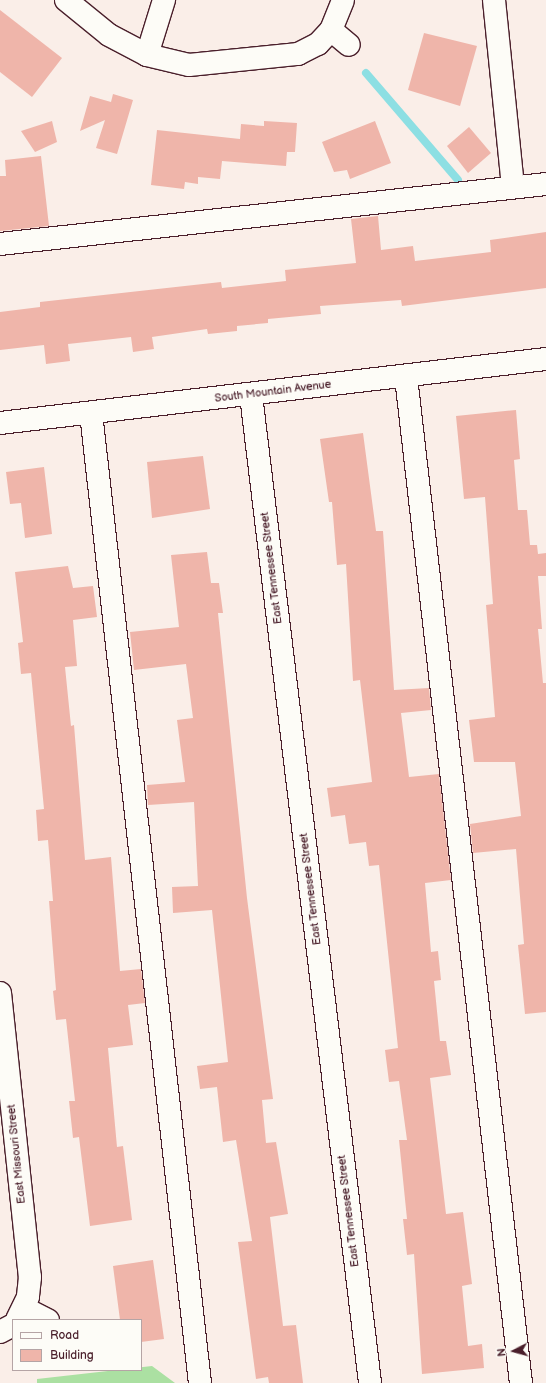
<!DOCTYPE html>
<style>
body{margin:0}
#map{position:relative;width:546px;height:1383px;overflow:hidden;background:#faeee8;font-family:"Balsamiq Sans",sans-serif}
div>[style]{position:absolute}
.green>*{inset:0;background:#abe0a2}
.stream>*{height:8px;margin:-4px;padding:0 4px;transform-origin:4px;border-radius:4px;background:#8ddfe3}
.building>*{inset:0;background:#efb5aa}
.roads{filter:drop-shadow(1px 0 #4a1f2b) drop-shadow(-1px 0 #4a1f2b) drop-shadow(0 1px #4a1f2b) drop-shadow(0 -1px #4a1f2b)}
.minor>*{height:22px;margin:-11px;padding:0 11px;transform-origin:11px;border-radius:11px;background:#fdfcf7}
span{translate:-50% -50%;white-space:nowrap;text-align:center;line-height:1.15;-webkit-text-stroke:3px #fdfcf7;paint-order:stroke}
.street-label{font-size:11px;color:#4a1f2b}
.legend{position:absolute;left:12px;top:1319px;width:130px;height:52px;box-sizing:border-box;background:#fdfcf7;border:1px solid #b5a4a5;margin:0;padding:5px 7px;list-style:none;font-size:12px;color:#4a1f2b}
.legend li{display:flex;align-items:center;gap:8px;height:20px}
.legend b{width:20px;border:1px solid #b5a4a5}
.north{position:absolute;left:494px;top:1331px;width:40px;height:40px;-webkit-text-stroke:3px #fdfcf7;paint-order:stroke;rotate:264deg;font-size:11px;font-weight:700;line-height:16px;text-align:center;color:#4a1f2b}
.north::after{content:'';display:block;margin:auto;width:14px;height:18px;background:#4a1f2b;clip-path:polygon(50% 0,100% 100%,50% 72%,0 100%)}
</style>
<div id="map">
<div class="green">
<i style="clip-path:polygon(152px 1366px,175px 1383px,37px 1383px,37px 1379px)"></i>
</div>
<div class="stream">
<i style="left:366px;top:73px;width:141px;rotate:49.3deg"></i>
</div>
<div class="building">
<i style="clip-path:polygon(0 10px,62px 58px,32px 97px,0 72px)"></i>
<i style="clip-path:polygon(424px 33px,477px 46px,460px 106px,408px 90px)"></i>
<i style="clip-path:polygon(113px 94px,133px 100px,117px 154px,96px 148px,105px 120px,80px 131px,90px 96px,111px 102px)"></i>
<i style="clip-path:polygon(52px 121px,57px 142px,35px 152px,21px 131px)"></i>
<i style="clip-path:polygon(264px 121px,297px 123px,295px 152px,287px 152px,286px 166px,222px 161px,220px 179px,198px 177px,198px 184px,185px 182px,184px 189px,151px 185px,157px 130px,240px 139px,241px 124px,264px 126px)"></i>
<i style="clip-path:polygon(375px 121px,391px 163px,350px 179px,347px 170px,334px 172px,322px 142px)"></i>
<i style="clip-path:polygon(469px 127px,491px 153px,468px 173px,447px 146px)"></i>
<i style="clip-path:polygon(41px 156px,49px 226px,0 231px,0 176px,6px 176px,5px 160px)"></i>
<i style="clip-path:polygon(378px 216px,381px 250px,413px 246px,415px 261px,491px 252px,490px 240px,546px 232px,546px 288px,402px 306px,401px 300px,320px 306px,321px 314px,268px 319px,268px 323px,237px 326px,237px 331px,208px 334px,207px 329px,152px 337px,154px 349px,133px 352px,131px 337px,68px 344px,70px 361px,46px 364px,44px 345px,0 350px,0 312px,40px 307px,40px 302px,221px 282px,222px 288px,286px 281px,285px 270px,356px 263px,351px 219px)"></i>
<i style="clip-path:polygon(516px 410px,520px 459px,514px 460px,518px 510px,527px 510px,530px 545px,537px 545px,538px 554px,546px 553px,546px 576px,538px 576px,542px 629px,538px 629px,543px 683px,546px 683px,546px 1012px,525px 1014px,518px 945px,524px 944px,516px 849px,473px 853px,470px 824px,521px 816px,515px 762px,474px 762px,469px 720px,495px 717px,486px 605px,493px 604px,485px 497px,464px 499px,456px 416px)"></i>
<i style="clip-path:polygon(363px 433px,376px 531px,383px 531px,394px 690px,429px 688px,431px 710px,401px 713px,409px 777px,439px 774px,451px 880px,425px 883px,431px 952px,438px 951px,441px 980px,434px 981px,440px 1041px,446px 1041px,451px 1075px,430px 1078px,446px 1214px,463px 1212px,472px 1284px,462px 1286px,468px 1346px,482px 1344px,484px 1368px,422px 1374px,414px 1254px,407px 1255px,403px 1219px,407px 1219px,399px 1140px,407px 1140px,399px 1081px,389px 1082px,385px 1050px,398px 1048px,379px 865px,369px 866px,366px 842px,349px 844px,345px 815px,331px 817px,327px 788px,372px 782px,360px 680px,353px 681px,346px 564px,337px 565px,332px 502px,329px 502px,320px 439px)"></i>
<i style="clip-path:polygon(203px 456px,210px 509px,152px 518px,147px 462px)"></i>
<i style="clip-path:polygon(44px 467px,52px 534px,25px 538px,21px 503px,10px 504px,6px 472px)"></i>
<i style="clip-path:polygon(207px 552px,211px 583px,219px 583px,223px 613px,218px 613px,247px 898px,273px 1099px,262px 1100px,266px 1143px,276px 1142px,288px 1214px,270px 1217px,283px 1326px,296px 1325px,303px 1383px,269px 1383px,268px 1377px,256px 1379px,238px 1242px,252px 1241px,236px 1140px,223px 1142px,217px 1087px,200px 1089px,197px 1066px,228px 1062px,212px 910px,173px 913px,172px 887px,198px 886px,194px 802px,148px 805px,147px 785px,185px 782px,177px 720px,193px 718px,186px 664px,134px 670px,130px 632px,179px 627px,171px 555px)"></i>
<i style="clip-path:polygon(68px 566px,73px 588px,93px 586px,97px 617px,73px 620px,77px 666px,65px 667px,71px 726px,74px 725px,85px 860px,111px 857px,120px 971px,141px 969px,145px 1003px,128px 1005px,133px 1045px,108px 1048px,117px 1147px,123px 1146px,132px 1220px,90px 1226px,79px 1137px,73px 1138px,69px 1101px,75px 1101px,66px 1019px,56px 1020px,53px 991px,56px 990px,49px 901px,53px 901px,48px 840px,38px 841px,36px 810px,44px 809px,31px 673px,21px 674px,18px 643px,23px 642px,15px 572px)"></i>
<i style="clip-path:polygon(153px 1260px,164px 1339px,141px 1342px,141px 1320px,120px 1320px,113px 1266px)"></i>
</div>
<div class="roads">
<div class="minor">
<i style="left:66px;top:0;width:55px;rotate:39.1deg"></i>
<i style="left:109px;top:35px;width:43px;rotate:27.8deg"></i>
<i style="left:147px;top:55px;width:43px;rotate:13.4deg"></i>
<i style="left:189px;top:65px;width:110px;rotate:-5.8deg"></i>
<i style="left:298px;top:54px;width:22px;rotate:-27deg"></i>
<i style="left:318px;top:44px;width:19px;rotate:-47deg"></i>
<i style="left:331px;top:30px;width:32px;rotate:-68deg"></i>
<i style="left:494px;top:0;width:188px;rotate:84.2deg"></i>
<i style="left:331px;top:30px;width:23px;rotate:40deg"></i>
<i style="left:147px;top:55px;width:58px;rotate:-72.8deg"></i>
<i style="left:0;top:244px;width:549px;rotate:-6.27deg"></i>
<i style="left:406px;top:377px;width:1013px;rotate:83.48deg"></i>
<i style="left:251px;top:395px;width:995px;rotate:83.13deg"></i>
<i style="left:91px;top:413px;width:976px;rotate:83.59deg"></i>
<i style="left:0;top:423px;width:550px;rotate:-6.69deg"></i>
<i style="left:0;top:993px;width:286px;rotate:84deg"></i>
<i style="left:30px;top:1277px;width:20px;rotate:96deg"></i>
<i style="left:28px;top:1297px;width:25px;rotate:116deg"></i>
<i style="left:24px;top:1308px;width:27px;rotate:27deg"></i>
<i style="left:0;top:1332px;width:15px;rotate:-28deg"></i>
</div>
</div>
<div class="street-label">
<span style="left:273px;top:392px;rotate:-7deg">South Mountain Avenue</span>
<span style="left:272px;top:568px;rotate:-97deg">East Tennessee Street</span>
<span style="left:311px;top:889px;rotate:-97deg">East Tennessee Street</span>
<span style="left:17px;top:1154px;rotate:-96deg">East Missouri Street</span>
<span style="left:349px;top:1211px;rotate:-97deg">East Tennessee Street</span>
</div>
<ul class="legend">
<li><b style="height:5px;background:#fdfcf7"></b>Road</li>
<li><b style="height:11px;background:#efb5aa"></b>Building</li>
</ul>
<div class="north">N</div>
</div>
